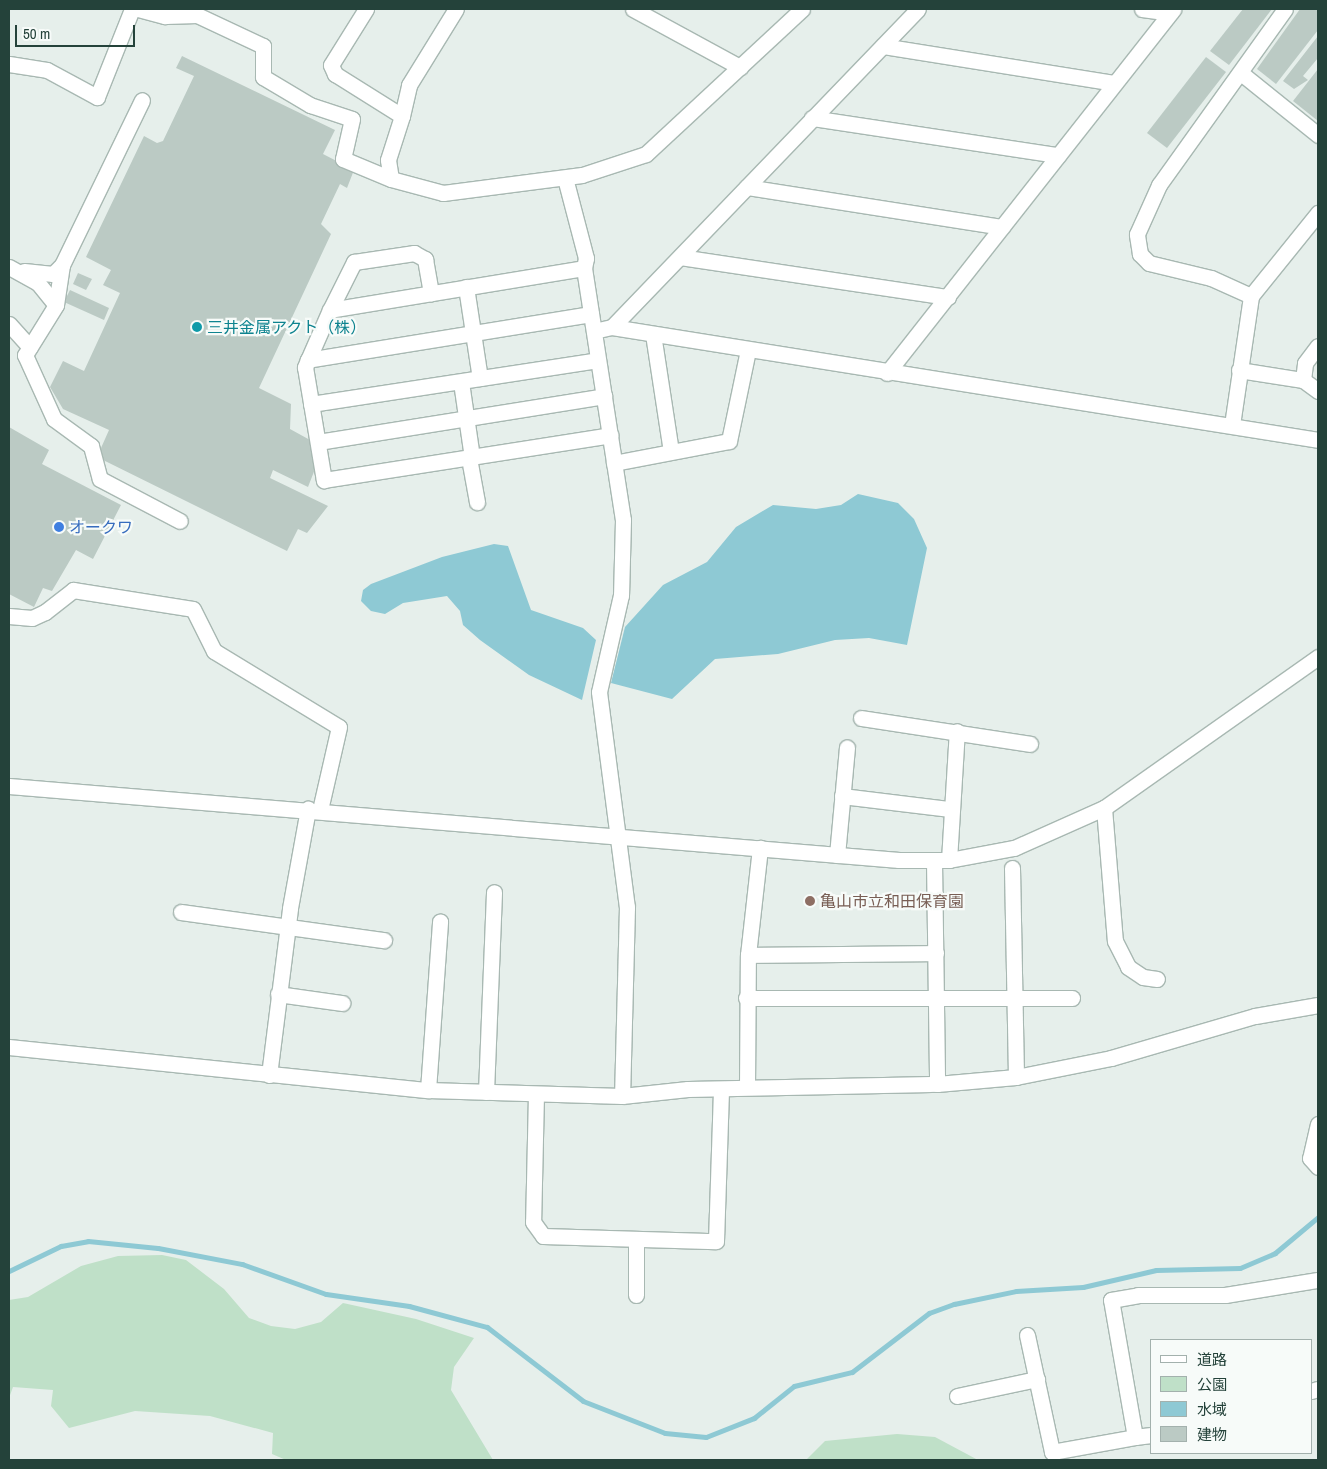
<!DOCTYPE html>
<meta charset="utf-8">
<style>
body{margin:0}
#map{position:relative;width:1327px;height:1469px;overflow:hidden;background:#e6efeb;font-family:"Archivo Narrow","Noto Sans JP",sans-serif}
div>[style]{position:absolute}
.green>*{inset:0;background:#bfe0c8}
.water>*{inset:0;background:#8ec9d4}
.stream>*{height:5px;margin:-2.5px;padding:0 2.5px;transform-origin:2.5px;border-radius:2.5px;background:#8ec9d4}
.building>*{inset:0;background:#bbcac4}
.roads{filter:drop-shadow(1px 0 #a8b8b2) drop-shadow(-1px 0 #a8b8b2) drop-shadow(0 1px #a8b8b2) drop-shadow(0 -1px #a8b8b2)}
.minor>*{height:15px;margin:-7.5px;padding:0 7.5px;transform-origin:7.5px;border-radius:7.5px;background:#fff}
.dots>*{width:14px;height:14px;translate:-50% -50%;box-sizing:border-box;border:2px solid #f7fbf9;border-radius:50%}
span{translate:-50% -50%;white-space:nowrap;text-align:center;line-height:1.15;-webkit-text-stroke:4.5px #f7fbf9;paint-order:stroke}
.culture-label{font-size:16px;color:#0d838f}
.left{translate:0 -50%;text-align:left}
.shop-label{font-size:16px;color:#366cbe}
.education-label{font-size:16px;color:#785e54}
.frame{position:absolute;inset:0;border:10px solid #24423a;pointer-events:none}
.legend{position:absolute;left:1150px;top:1339px;width:162px;height:115px;box-sizing:border-box;background:#f7fbf9;border:1px solid #a3b1ad;margin:0;padding:6px 9px;list-style:none;font-size:15px;color:#24423a}
.legend li{display:flex;align-items:center;gap:10px;height:25px}
.legend b{width:25px;border:1px solid #a3b1ad}
.scale{position:absolute;left:15px;top:25px;width:120px;height:22px;box-sizing:border-box;border:2px solid #24423a;border-top:0;padding-left:6px;font-size:15px;line-height:18px;white-space:nowrap;color:#24423a;-webkit-text-stroke:4px #f7fbf9;paint-order:stroke}
</style>
<div id="map">
<div class="green">
<i style="clip-path:polygon(162px 1255px,186px 1260px,224px 1289px,249px 1318px,271px 1326px,295px 1329px,321px 1322px,343px 1303px,416px 1319px,474px 1338px,454px 1367px,451px 1390px,493px 1460px,286px 1460px,272px 1454px,273px 1433px,210px 1416px,135px 1411px,69px 1428px,51px 1406px,53px 1390px,13px 1387px,9px 1398px,9px 1300px,28px 1297px,81px 1266px,118px 1256px)"></i>
<i style="clip-path:polygon(897px 1434px,935px 1437px,978px 1460px,806px 1460px,825px 1441px)"></i>
</div>
<div class="water">
<i style="clip-path:polygon(858px 494px,898px 503px,914px 519px,927px 548px,907px 645px,869px 638px,835px 640px,778px 654px,715px 659px,672px 699px,611px 683px,625px 627px,663px 585px,707px 562px,736px 527px,773px 505px,816px 509px,841px 505px)"></i>
<i style="clip-path:polygon(494px 544px,508px 546px,531px 610px,583px 628px,596px 640px,582px 700px,529px 675px,480px 640px,463px 625px,460px 611px,447px 596px,403px 603px,385px 614px,371px 611px,361px 601px,363px 590px,371px 584px,442px 557px)"></i>
</div>
<div class="stream">
<i style="left:9px;top:1271px;width:58px;rotate:-25.7deg"></i>
<i style="left:61px;top:1246px;width:27px;rotate:-10deg"></i>
<i style="left:88px;top:1241px;width:70px;rotate:5.7deg"></i>
<i style="left:158px;top:1248px;width:86px;rotate:10.8deg"></i>
<i style="left:242px;top:1264px;width:89px;rotate:19.7deg"></i>
<i style="left:326px;top:1294px;width:84px;rotate:8.2deg"></i>
<i style="left:409px;top:1306px;width:81px;rotate:15.1deg"></i>
<i style="left:487px;top:1327px;width:121px;rotate:37.6deg"></i>
<i style="left:583px;top:1401px;width:88px;rotate:21.3deg"></i>
<i style="left:665px;top:1433px;width:41px;rotate:5.6deg"></i>
<i style="left:706px;top:1437px;width:52px;rotate:-21.6deg"></i>
<i style="left:754px;top:1418px;width:51px;rotate:-38.7deg"></i>
<i style="left:794px;top:1386px;width:60px;rotate:-13.6deg"></i>
<i style="left:852px;top:1372px;width:97px;rotate:-37.5deg"></i>
<i style="left:929px;top:1313px;width:27px;rotate:-20deg"></i>
<i style="left:954px;top:1304px;width:63px;rotate:-11.8deg"></i>
<i style="left:1016px;top:1291px;width:67px;rotate:-3.4deg"></i>
<i style="left:1083px;top:1287px;width:75px;rotate:-13.1deg"></i>
<i style="left:1156px;top:1270px;width:84px;rotate:-1.4deg"></i>
<i style="left:1240px;top:1268px;width:38px;rotate:-23deg"></i>
<i style="left:1275px;top:1253px;width:56px;rotate:-39.9deg"></i>
</div>
<div class="building">
<i style="clip-path:polygon(1243px 9px,1272px 9px,1229px 65px,1210px 51px)"></i>
<i style="clip-path:polygon(1300px 9px,1318px 9px,1318px 30px,1276px 84px,1257px 69px)"></i>
<i style="clip-path:polygon(1318px 36px,1318px 58px,1303px 76px,1308px 80px,1294px 89px,1283px 81px)"></i>
<i style="clip-path:polygon(182px 56px,335px 130px,323px 154px,354px 170px,347px 188px,340px 184px,321px 224px,331px 234px,259px 388px,291px 404px,290px 429px,310px 440px,315px 469px,308px 487px,273px 470px,270px 478px,328px 506px,307px 533px,298px 529px,287px 551px,97px 457px,109px 430px,63px 409px,50px 387px,63px 361px,84px 371px,120px 293px,103px 285px,111px 270px,86px 257px,144px 136px,157px 143px,163px 141px,194px 76px,176px 68px)"></i>
<i style="clip-path:polygon(1206px 57px,1226px 72px,1167px 148px,1147px 133px)"></i>
<i style="clip-path:polygon(1318px 69px,1318px 121px,1293px 101px)"></i>
<i style="clip-path:polygon(78px 273px,92px 279px,86px 290px,73px 284px)"></i>
<i style="clip-path:polygon(70px 290px,109px 308px,104px 320px,64px 302px)"></i>
<i style="clip-path:polygon(9px 427px,49px 450px,42px 464px,121px 505px,93px 559px,76px 550px,52px 591px,43px 588px,34px 607px,9px 594px)"></i>
</div>
<div class="roads">
<div class="minor">
<i style="left:138px;top:9px;width:28px;rotate:15deg"></i>
<i style="left:165px;top:16px;width:32px;rotate:-2deg"></i>
<i style="left:197px;top:15px;width:73px;rotate:25.2deg"></i>
<i style="left:263px;top:46px;width:31px;rotate:90deg"></i>
<i style="left:263px;top:77px;width:55px;rotate:30.8deg"></i>
<i style="left:310px;top:105px;width:44px;rotate:18.4deg"></i>
<i style="left:352px;top:119px;width:41px;rotate:102.7deg"></i>
<i style="left:343px;top:159px;width:52px;rotate:22.6deg"></i>
<i style="left:366px;top:9px;width:66px;rotate:122deg"></i>
<i style="left:331px;top:65px;width:10px;rotate:66deg"></i>
<i style="left:335px;top:74px;width:79px;rotate:32.1deg"></i>
<i style="left:402px;top:116px;width:32px;rotate:-77deg"></i>
<i style="left:409px;top:85px;width:89px;rotate:-58.3deg"></i>
<i style="left:633px;top:9px;width:122px;rotate:28.5deg"></i>
<i style="left:1142px;top:9px;width:28px;rotate:8deg"></i>
<i style="left:883px;top:46px;width:234px;rotate:9.1deg"></i>
<i style="left:9px;top:64px;width:38px;rotate:9deg"></i>
<i style="left:47px;top:70px;width:57px;rotate:28.4deg"></i>
<i style="left:97px;top:97px;width:95px;rotate:-68.3deg"></i>
<i style="left:1241px;top:73px;width:99px;rotate:38.8deg"></i>
<i style="left:402px;top:116px;width:46px;rotate:107.7deg"></i>
<i style="left:388px;top:160px;width:19px;rotate:81deg"></i>
<i style="left:391px;top:179px;width:54px;rotate:15.1deg"></i>
<i style="left:443px;top:193px;width:140px;rotate:-7.4deg"></i>
<i style="left:582px;top:175px;width:67px;rotate:-18.2deg"></i>
<i style="left:646px;top:154px;width:213px;rotate:-42.9deg"></i>
<i style="left:812px;top:118px;width:249px;rotate:8.6deg"></i>
<i style="left:565px;top:178px;width:83px;rotate:75.3deg"></i>
<i style="left:586px;top:258px;width:10px;rotate:101deg"></i>
<i style="left:584px;top:268px;width:255px;rotate:81.2deg"></i>
<i style="left:623px;top:520px;width:75px;rotate:91.5deg"></i>
<i style="left:621px;top:595px;width:99px;rotate:102.8deg"></i>
<i style="left:599px;top:692px;width:217px;rotate:82.6deg"></i>
<i style="left:627px;top:907px;width:189px;rotate:91.5deg"></i>
<i style="left:747px;top:187px;width:258px;rotate:8.9deg"></i>
<i style="left:680px;top:257px;width:271px;rotate:8.5deg"></i>
<i style="left:9px;top:267px;width:33px;rotate:29deg"></i>
<i style="left:38px;top:283px;width:28px;rotate:51deg"></i>
<i style="left:56px;top:305px;width:59px;rotate:121.8deg"></i>
<i style="left:25px;top:355px;width:70px;rotate:65.6deg"></i>
<i style="left:54px;top:419px;width:46px;rotate:36.1deg"></i>
<i style="left:91px;top:446px;width:34px;rotate:75deg"></i>
<i style="left:100px;top:479px;width:90px;rotate:27.7deg"></i>
<i style="left:24px;top:271px;width:29px;rotate:6deg"></i>
<i style="left:53px;top:274px;width:13px;rotate:-45deg"></i>
<i style="left:62px;top:265px;width:183px;rotate:-64.1deg"></i>
<i style="left:466px;top:287px;width:92px;rotate:81.3deg"></i>
<i style="left:1251px;top:296px;width:44px;rotate:-155.8deg"></i>
<i style="left:1211px;top:278px;width:64px;rotate:-166.4deg"></i>
<i style="left:1149px;top:263px;width:13px;rotate:-135deg"></i>
<i style="left:1140px;top:254px;width:20px;rotate:-99deg"></i>
<i style="left:1137px;top:234px;width:54px;rotate:-65.8deg"></i>
<i style="left:1159px;top:185px;width:216px;rotate:-54.4deg"></i>
<i style="left:56px;top:305px;width:40px;rotate:-81.5deg"></i>
<i style="left:330px;top:310px;width:54px;rotate:-63.4deg"></i>
<i style="left:354px;top:262px;width:61px;rotate:-8.5deg"></i>
<i style="left:414px;top:253px;width:13px;rotate:29deg"></i>
<i style="left:425px;top:259px;width:35px;rotate:80deg"></i>
<i style="left:591px;top:314px;width:287px;rotate:170.8deg"></i>
<i style="left:308px;top:360px;width:8px;rotate:113deg"></i>
<i style="left:305px;top:367px;width:115px;rotate:80.5deg"></i>
<i style="left:324px;top:480px;width:290px;rotate:-8.9deg"></i>
<i style="left:9px;top:324px;width:31px;rotate:48deg"></i>
<i style="left:612px;top:327px;width:441px;rotate:-46.1deg"></i>
<i style="left:594px;top:331px;width:18px;rotate:-13deg"></i>
<i style="left:612px;top:327px;width:715px;rotate:9.09deg"></i>
<i style="left:653px;top:334px;width:119px;rotate:81.3deg"></i>
<i style="left:308px;top:360px;width:55px;rotate:-66.3deg"></i>
<i style="left:330px;top:310px;width:257px;rotate:-9.4deg"></i>
<i style="left:1239px;top:370px;width:65px;rotate:8.9deg"></i>
<i style="left:1303px;top:380px;width:19px;rotate:36deg"></i>
<i style="left:887px;top:373px;width:463px;rotate:-51.8deg"></i>
<i style="left:1303px;top:380px;width:17px;rotate:-83deg"></i>
<i style="left:1305px;top:363px;width:21px;rotate:-53deg"></i>
<i style="left:461px;top:382px;width:76px;rotate:81.7deg"></i>
<i style="left:311px;top:404px;width:290px;rotate:-8.7deg"></i>
<i style="left:1232px;top:425px;width:130px;rotate:-81.6deg"></i>
<i style="left:1251px;top:296px;width:107px;rotate:-51.1deg"></i>
<i style="left:318px;top:442px;width:290px;rotate:-9.1deg"></i>
<i style="left:469px;top:458px;width:45px;rotate:79.7deg"></i>
<i style="left:614px;top:463px;width:117px;rotate:-10.8deg"></i>
<i style="left:729px;top:441px;width:93px;rotate:-78.2deg"></i>
<i style="left:9px;top:616px;width:23px;rotate:5deg"></i>
<i style="left:32px;top:618px;width:14px;rotate:-25deg"></i>
<i style="left:45px;top:612px;width:36px;rotate:-38deg"></i>
<i style="left:73px;top:590px;width:121px;rotate:9deg"></i>
<i style="left:193px;top:609px;width:47px;rotate:63.4deg"></i>
<i style="left:214px;top:651px;width:146px;rotate:31.3deg"></i>
<i style="left:339px;top:727px;width:85px;rotate:102.9deg"></i>
<i style="left:861px;top:718px;width:171px;rotate:8.7deg"></i>
<i style="left:9px;top:786px;width:893px;rotate:4.75deg"></i>
<i style="left:899px;top:860px;width:50px"></i>
<i style="left:949px;top:860px;width:66px;rotate:-10.5deg"></i>
<i style="left:1014px;top:848px;width:98px;rotate:-24deg"></i>
<i style="left:1104px;top:808px;width:262px;rotate:-35.2deg"></i>
<i style="left:842px;top:796px;width:109px;rotate:6.9deg"></i>
<i style="left:1104px;top:808px;width:133px;rotate:85.3deg"></i>
<i style="left:1115px;top:941px;width:29px;rotate:63deg"></i>
<i style="left:1128px;top:967px;width:18px;rotate:34deg"></i>
<i style="left:1143px;top:977px;width:14px;rotate:8deg"></i>
<i style="left:837px;top:855px;width:108px;rotate:-84.7deg"></i>
<i style="left:949px;top:860px;width:129px;rotate:-86.5deg"></i>
<i style="left:934px;top:861px;width:223px;rotate:89.2deg"></i>
<i style="left:1012px;top:868px;width:209px;rotate:88.9deg"></i>
<i style="left:181px;top:912px;width:205px;rotate:7.9deg"></i>
<i style="left:748px;top:955px;width:188px;rotate:-0.6deg"></i>
<i style="left:278px;top:994px;width:65px;rotate:8deg"></i>
<i style="left:746px;top:998px;width:326px"></i>
<i style="left:9px;top:1047px;width:421px;rotate:5.9deg"></i>
<i style="left:428px;top:1090px;width:194px;rotate:1.8deg"></i>
<i style="left:622px;top:1096px;width:66px;rotate:-6.1deg"></i>
<i style="left:688px;top:1089px;width:249px;rotate:-1.2deg"></i>
<i style="left:937px;top:1084px;width:79px;rotate:-5.1deg"></i>
<i style="left:1016px;top:1077px;width:97px;rotate:-11.3deg"></i>
<i style="left:1111px;top:1058px;width:150px;rotate:-16.3deg"></i>
<i style="left:1255px;top:1016px;width:64px;rotate:-9.9deg"></i>
<i style="left:269px;top:1075px;width:168px;rotate:-82.8deg"></i>
<i style="left:290px;top:908px;width:101px;rotate:-79.7deg"></i>
<i style="left:747px;top:1087px;width:132px;rotate:-89.6deg"></i>
<i style="left:748px;top:955px;width:108px;rotate:-83.6deg"></i>
<i style="left:428px;top:1090px;width:169px;rotate:-85.9deg"></i>
<i style="left:486px;top:1092px;width:200px;rotate:-87.7deg"></i>
<i style="left:536px;top:1094px;width:128px;rotate:91.3deg"></i>
<i style="left:533px;top:1222px;width:17px;rotate:54deg"></i>
<i style="left:543px;top:1236px;width:173px;rotate:1.7deg"></i>
<i style="left:716px;top:1241px;width:150px;rotate:-88.1deg"></i>
<i style="left:1318px;top:1124px;width:35px;rotate:103deg"></i>
<i style="left:1310px;top:1158px;width:12px;rotate:48deg"></i>
<i style="left:636px;top:1240px;width:55px;rotate:90deg"></i>
<i style="left:1027px;top:1335px;width:120px;rotate:77.9deg"></i>
<i style="left:1052px;top:1452px;width:84px;rotate:-10.2deg"></i>
<i style="left:1311px;top:1391px;width:7px;rotate:-16deg"></i>
<i style="left:957px;top:1396px;width:82px;rotate:-12deg"></i>
<i style="left:1151px;top:1435px;width:16px;rotate:173deg"></i>
<i style="left:1135px;top:1437px;width:139px;rotate:-99.9deg"></i>
<i style="left:1111px;top:1300px;width:27px;rotate:-10deg"></i>
<i style="left:1138px;top:1295px;width:87px"></i>
<i style="left:1225px;top:1295px;width:94px;rotate:-9.2deg"></i>
</div>
</div>
<div class="dots">
<i style="left:197px;top:327px;background:#0f9aa8"></i>
<i style="left:59px;top:527px;background:#3f7fe0"></i>
<i style="left:810px;top:901px;background:#8d6e63"></i>
</div>
<div class="culture-label">
<span class="left" style="left:207px;top:327px">三井金属アクト（株）</span>
</div>
<div class="shop-label">
<span class="left" style="left:69px;top:527px">オークワ</span>
</div>
<div class="education-label">
<span class="left" style="left:820px;top:901px">亀山市立和田保育園</span>
</div>
<div class="frame"></div>
<ul class="legend">
<li><b style="height:6px;background:#fff"></b>道路</li>
<li><b style="height:14px;background:#bfe0c8"></b>公園</li>
<li><b style="height:14px;background:#8ec9d4"></b>水域</li>
<li><b style="height:14px;background:#bbcac4"></b>建物</li>
</ul>
<div class="scale">50 m</div>
</div>
